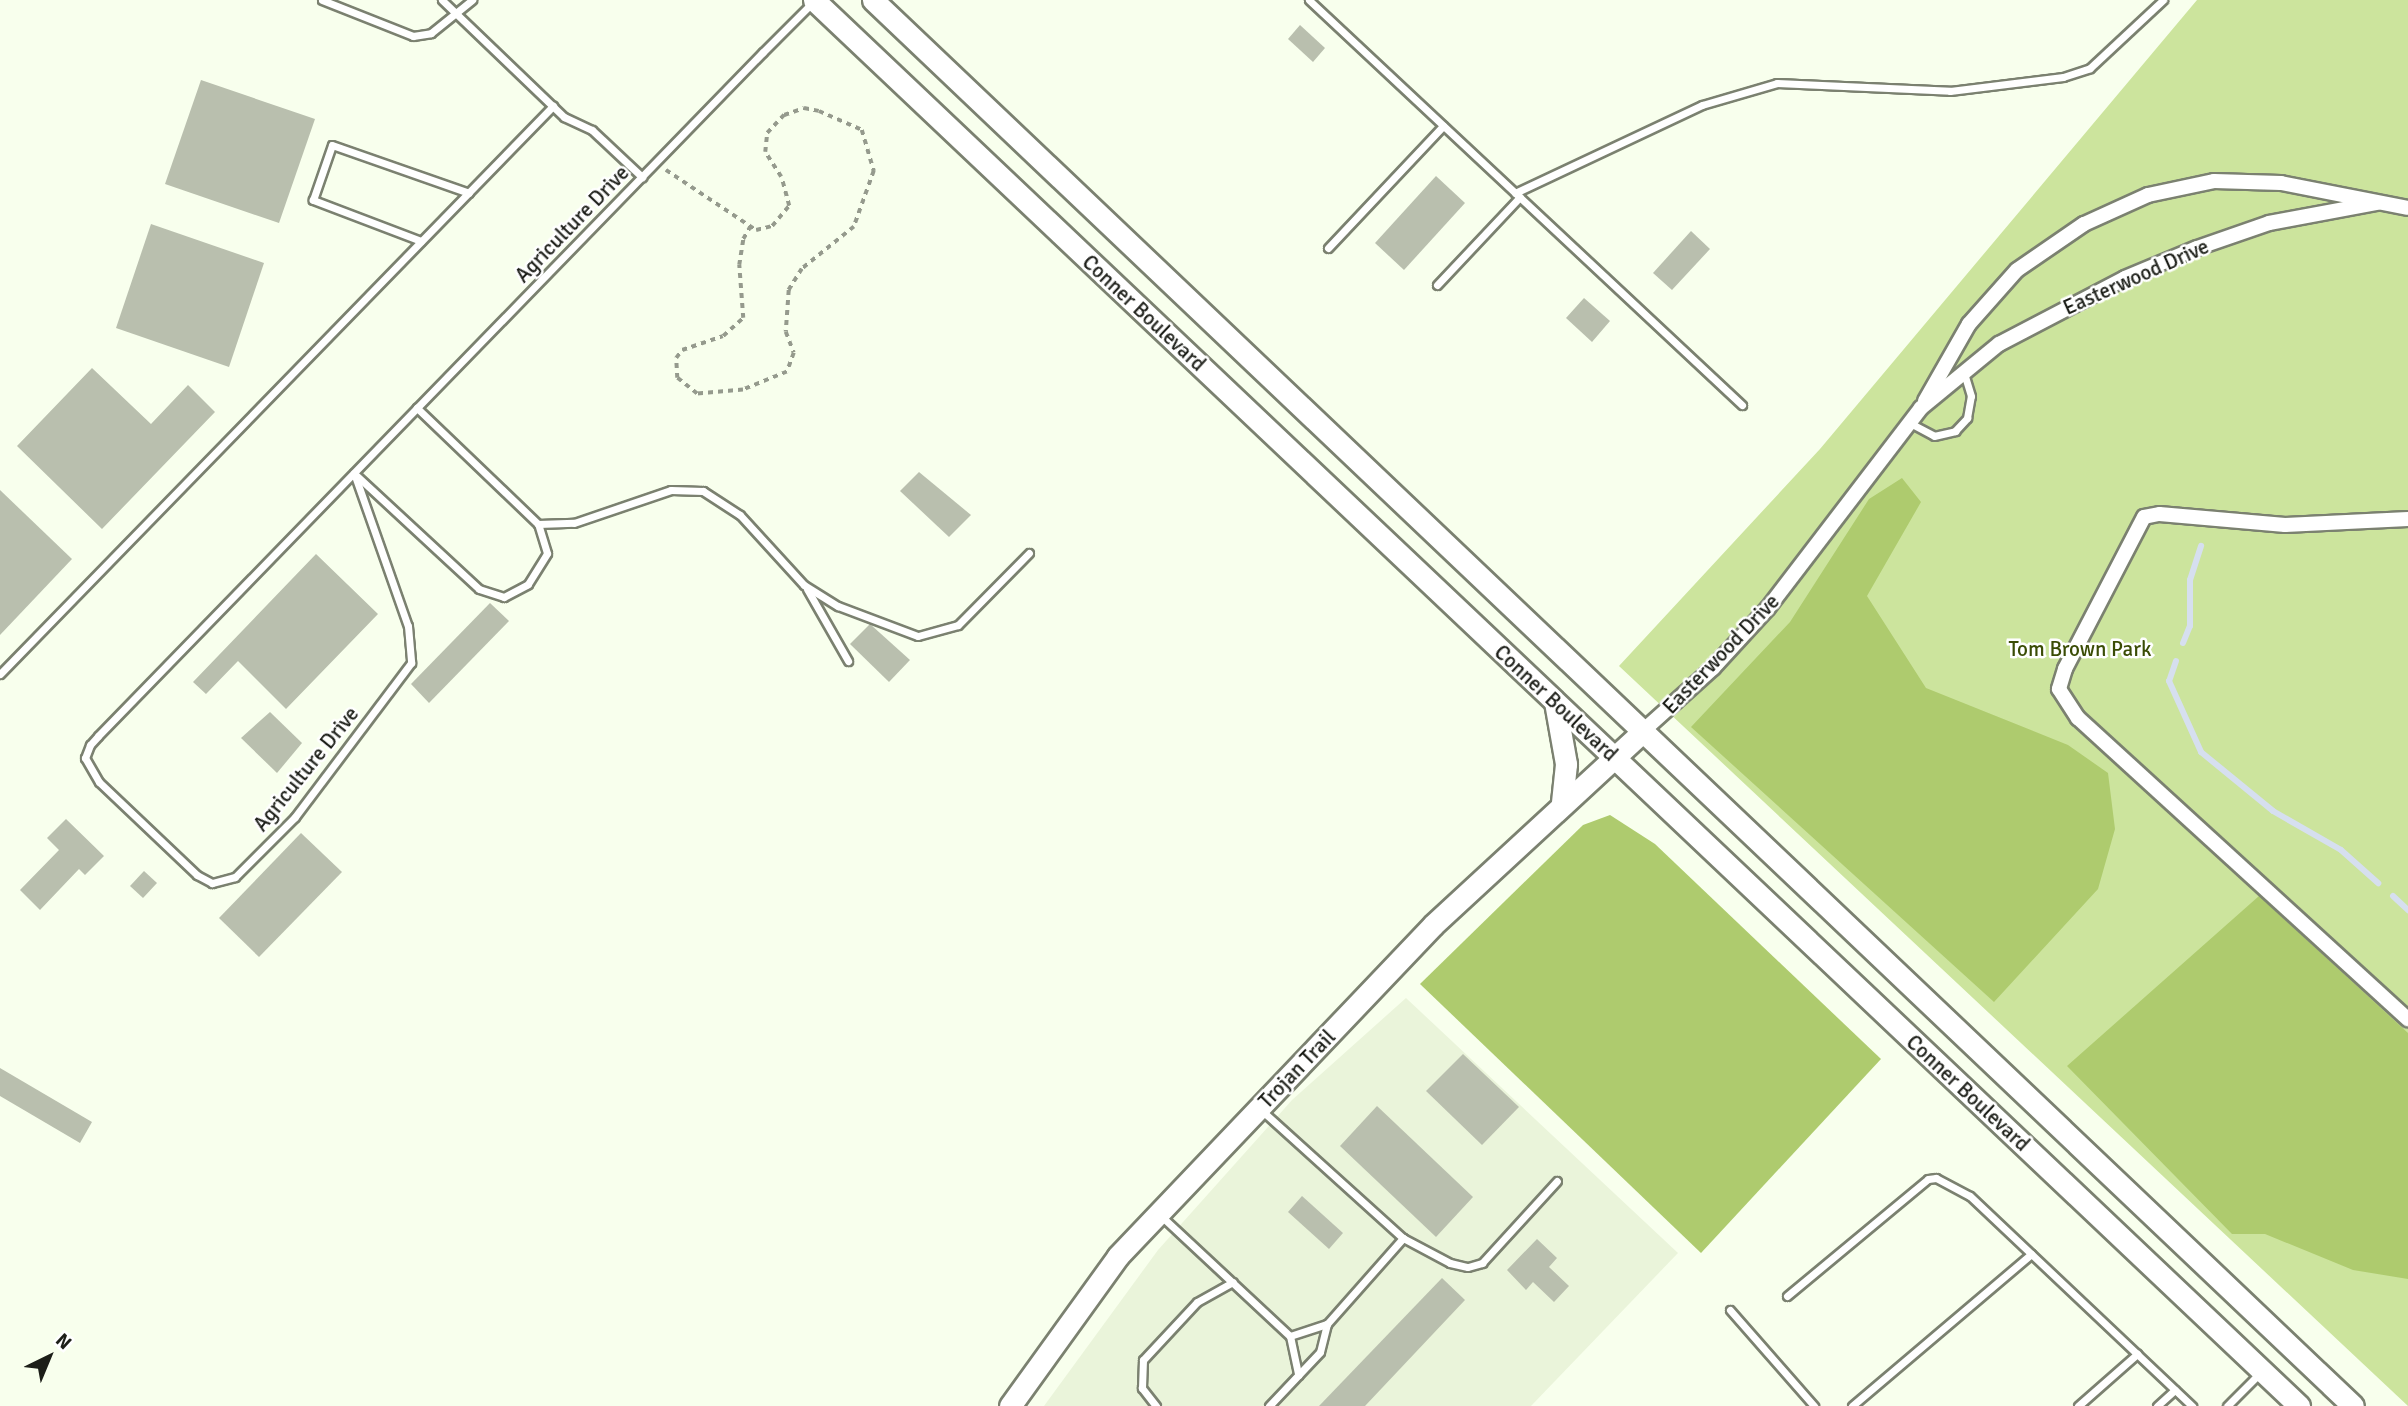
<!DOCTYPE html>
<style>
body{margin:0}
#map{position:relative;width:2408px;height:1406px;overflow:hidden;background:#f8ffed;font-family:Signika,sans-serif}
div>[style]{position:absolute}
.built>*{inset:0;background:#eaf4da}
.green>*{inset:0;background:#cce49d}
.forest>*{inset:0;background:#aecb6e}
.stream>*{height:6px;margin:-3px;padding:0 3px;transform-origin:3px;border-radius:3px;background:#d6dfef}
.building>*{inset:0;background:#b9bfae}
.path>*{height:3.5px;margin-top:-1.75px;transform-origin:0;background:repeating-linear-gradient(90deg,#959a8d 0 5px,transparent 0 10px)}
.roads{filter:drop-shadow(2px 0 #7b8170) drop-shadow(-2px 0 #7b8170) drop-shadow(0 2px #7b8170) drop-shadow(0 -2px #7b8170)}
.lane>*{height:7px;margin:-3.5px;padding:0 3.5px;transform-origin:3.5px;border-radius:3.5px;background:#fff}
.street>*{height:14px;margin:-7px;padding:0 7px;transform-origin:7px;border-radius:7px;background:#fff}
.secondary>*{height:21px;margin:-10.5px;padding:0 10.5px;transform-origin:10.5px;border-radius:10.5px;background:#fff}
span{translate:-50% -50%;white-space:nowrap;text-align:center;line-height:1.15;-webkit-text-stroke:5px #fff;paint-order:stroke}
.street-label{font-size:21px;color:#1c1e18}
.park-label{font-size:21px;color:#3a4c05}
.north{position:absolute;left:14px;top:1322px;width:70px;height:70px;-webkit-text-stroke:5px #fff;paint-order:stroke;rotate:43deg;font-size:19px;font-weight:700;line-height:28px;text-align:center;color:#1c1e18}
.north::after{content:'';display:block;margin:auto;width:24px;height:32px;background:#1c1e18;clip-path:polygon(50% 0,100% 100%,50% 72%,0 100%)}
</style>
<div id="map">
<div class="built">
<i style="clip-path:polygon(1406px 998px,1678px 1253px,1531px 1406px,1044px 1406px,1158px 1250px,1292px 1100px)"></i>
</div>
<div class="green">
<i style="clip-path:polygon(2197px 0,2408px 0,2408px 1406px,1619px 666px,1820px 449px)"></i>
</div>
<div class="forest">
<i style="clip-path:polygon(1902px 478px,1921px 502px,1867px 596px,1926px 688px,2068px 745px,2108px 773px,2115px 829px,2098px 889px,1994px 1002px,1691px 727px,1790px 622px,1869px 499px)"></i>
<i style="clip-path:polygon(1610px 815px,1655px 844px,1881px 1059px,1701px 1253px,1420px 984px,1583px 825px)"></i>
<i style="clip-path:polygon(2259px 896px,2408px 1033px,2408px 1279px,2353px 1270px,2265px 1234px,2232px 1234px,2067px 1066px)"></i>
</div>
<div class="stream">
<i style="left:2183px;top:643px;width:18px;rotate:-68deg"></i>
<i style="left:2190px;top:626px;width:46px;rotate:-90deg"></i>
<i style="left:2190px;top:580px;width:36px;rotate:-72deg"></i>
<i style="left:2176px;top:661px;width:21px;rotate:109deg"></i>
<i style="left:2169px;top:681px;width:78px;rotate:65.7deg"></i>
<i style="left:2201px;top:752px;width:93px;rotate:39.3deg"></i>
<i style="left:2273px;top:811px;width:78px;rotate:29.8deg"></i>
<i style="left:2341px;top:850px;width:50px;rotate:41.7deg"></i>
<i style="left:2393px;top:896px;width:21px;rotate:43deg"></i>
</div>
<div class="building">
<i style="clip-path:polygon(1300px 25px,1325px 48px,1313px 62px,1288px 39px)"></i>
<i style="clip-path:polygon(201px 80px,315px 119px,279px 223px,165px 184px)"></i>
<i style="clip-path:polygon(1436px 176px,1465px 203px,1404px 270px,1375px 243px)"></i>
<i style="clip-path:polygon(151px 224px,264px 263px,229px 367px,116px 328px)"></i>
<i style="clip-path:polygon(1691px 231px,1710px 249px,1672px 290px,1653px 273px)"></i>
<i style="clip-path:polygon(1584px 298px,1610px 321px,1592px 342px,1566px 318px)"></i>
<i style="clip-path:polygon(92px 368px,151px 424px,188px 385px,215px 412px,102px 529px,17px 446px)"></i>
<i style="clip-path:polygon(919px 472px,971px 515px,949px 537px,900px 491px)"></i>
<i style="clip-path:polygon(0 490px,72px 559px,0 635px)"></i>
<i style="clip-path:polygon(316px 554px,378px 614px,286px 709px,238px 661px,206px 694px,193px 682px)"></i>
<i style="clip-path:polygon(490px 603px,509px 621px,429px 703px,411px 684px)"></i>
<i style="clip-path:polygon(870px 624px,910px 660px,889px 682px,850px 644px)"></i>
<i style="clip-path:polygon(270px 712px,302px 743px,277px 773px,241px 738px)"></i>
<i style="clip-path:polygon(66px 819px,104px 856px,85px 875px,79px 869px,40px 910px,20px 890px,59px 850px,47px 838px)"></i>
<i style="clip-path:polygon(301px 833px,342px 872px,259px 957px,219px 918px)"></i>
<i style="clip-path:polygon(144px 871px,157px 883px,143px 898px,130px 886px)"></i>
<i style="clip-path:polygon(1463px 1054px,1519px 1107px,1482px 1145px,1426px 1091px)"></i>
<i style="clip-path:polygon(0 1068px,92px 1122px,80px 1143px,0 1096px)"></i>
<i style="clip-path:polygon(1377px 1106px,1473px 1197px,1436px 1237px,1340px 1146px)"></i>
<i style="clip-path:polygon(1302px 1196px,1343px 1233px,1329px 1249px,1288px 1212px)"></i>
<i style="clip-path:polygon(1537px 1239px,1557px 1258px,1549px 1267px,1569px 1286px,1554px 1302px,1533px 1282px,1526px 1290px,1507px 1270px)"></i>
<i style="clip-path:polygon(1442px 1278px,1465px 1300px,1365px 1406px,1319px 1406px)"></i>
</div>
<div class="path">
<i style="left:666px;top:170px;width:108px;rotate:33.7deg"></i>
<i style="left:756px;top:230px;width:16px;rotate:-14deg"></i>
<i style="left:772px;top:226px;width:26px;rotate:-50deg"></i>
<i style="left:789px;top:206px;width:30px;rotate:-105deg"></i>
<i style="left:781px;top:177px;width:30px;rotate:-123deg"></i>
<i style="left:765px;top:152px;width:19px;rotate:-84deg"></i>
<i style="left:767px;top:133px;width:25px;rotate:-47deg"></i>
<i style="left:784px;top:115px;width:21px;rotate:-19deg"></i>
<i style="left:804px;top:108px;width:15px;rotate:11deg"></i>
<i style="left:819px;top:111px;width:47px;rotate:23.8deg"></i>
<i style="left:862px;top:130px;width:43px;rotate:73.7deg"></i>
<i style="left:874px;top:171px;width:59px;rotate:109.7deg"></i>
<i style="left:854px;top:227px;width:67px;rotate:141.1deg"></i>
<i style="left:802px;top:269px;width:25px;rotate:122deg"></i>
<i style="left:789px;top:290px;width:42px;rotate:94.1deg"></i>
<i style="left:786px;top:332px;width:22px;rotate:69deg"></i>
<i style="left:794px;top:353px;width:20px;rotate:110deg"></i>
<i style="left:787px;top:372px;width:48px;rotate:157.8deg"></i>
<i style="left:743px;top:390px;width:46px;rotate:175deg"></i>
<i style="left:697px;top:394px;width:26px;rotate:-141deg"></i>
<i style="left:677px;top:378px;width:20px;rotate:-93deg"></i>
<i style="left:676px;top:358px;width:10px;rotate:-53deg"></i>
<i style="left:682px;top:350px;width:43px;rotate:-18.9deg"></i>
<i style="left:723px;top:336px;width:27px;rotate:-42deg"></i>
<i style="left:743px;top:318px;width:53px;rotate:-94.3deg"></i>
<i style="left:739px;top:265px;width:26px;rotate:-81deg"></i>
<i style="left:743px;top:239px;width:14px;rotate:-60deg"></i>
</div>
<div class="roads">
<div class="lane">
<i style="left:322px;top:0;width:98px;rotate:21.6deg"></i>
<i style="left:413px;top:36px;width:18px;rotate:-9deg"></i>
<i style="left:431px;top:33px;width:53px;rotate:-38.8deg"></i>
<i style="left:442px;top:0;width:169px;rotate:43.8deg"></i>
<i style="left:564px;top:117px;width:31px;rotate:25deg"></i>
<i style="left:592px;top:130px;width:69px;rotate:43.2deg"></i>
<i style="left:1309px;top:0;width:593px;rotate:43.09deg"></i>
<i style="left:1515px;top:193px;width:207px;rotate:-25.2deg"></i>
<i style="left:1702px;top:105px;width:78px;rotate:-16.3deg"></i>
<i style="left:1777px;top:83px;width:173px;rotate:2.6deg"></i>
<i style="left:1950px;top:91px;width:114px;rotate:-7.1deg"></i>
<i style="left:2063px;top:77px;width:28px;rotate:-18deg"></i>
<i style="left:2090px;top:68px;width:100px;rotate:-43deg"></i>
<i style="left:421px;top:241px;width:116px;rotate:-159.2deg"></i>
<i style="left:313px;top:200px;width:58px;rotate:-70.9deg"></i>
<i style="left:332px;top:145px;width:145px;rotate:19.3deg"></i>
<i style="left:1328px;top:248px;width:168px;rotate:-46.7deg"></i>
<i style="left:1437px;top:285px;width:121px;rotate:-46.7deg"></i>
<i style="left:1910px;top:423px;width:27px;rotate:28deg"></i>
<i style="left:1934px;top:436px;width:22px;rotate:-13deg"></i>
<i style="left:1955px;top:431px;width:18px;rotate:-47deg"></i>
<i style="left:1967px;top:418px;width:22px;rotate:-80deg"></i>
<i style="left:1971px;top:396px;width:24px;rotate:-107deg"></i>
<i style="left:354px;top:473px;width:162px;rotate:70.6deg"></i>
<i style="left:408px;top:626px;width:37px;rotate:85deg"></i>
<i style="left:411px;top:663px;width:193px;rotate:127deg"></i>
<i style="left:295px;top:817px;width:85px;rotate:135deg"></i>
<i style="left:235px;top:877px;width:24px;rotate:165deg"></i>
<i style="left:212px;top:883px;width:17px;rotate:-152deg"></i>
<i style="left:197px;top:875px;width:135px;rotate:-136.5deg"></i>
<i style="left:99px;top:782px;width:28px;rotate:-120deg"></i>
<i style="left:85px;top:758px;width:14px;rotate:-69deg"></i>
<i style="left:90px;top:745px;width:12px;rotate:-48deg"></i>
<i style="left:98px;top:736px;width:954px;rotate:-45.81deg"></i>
<i style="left:763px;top:52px;width:71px;rotate:-45deg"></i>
<i style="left:357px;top:476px;width:166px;rotate:42.8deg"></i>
<i style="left:479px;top:589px;width:26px;rotate:18deg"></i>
<i style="left:504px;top:597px;width:27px;rotate:-28deg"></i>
<i style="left:528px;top:584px;width:36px;rotate:-58deg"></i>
<i style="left:547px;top:553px;width:30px;rotate:-107deg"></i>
<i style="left:538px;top:524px;width:168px;rotate:-136.2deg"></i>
<i style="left:538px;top:524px;width:36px;rotate:-2deg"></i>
<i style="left:574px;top:523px;width:102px;rotate:-18.8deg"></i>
<i style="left:671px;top:490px;width:32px;rotate:2deg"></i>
<i style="left:703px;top:491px;width:44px;rotate:33deg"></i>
<i style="left:740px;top:515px;width:95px;rotate:47.6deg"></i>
<i style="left:804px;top:585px;width:40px;rotate:32deg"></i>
<i style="left:838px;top:606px;width:85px;rotate:20.6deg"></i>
<i style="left:918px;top:636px;width:41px;rotate:-15.4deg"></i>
<i style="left:958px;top:625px;width:101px;rotate:-45.4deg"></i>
<i style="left:807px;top:589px;width:83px;rotate:60.3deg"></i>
<i style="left:0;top:674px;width:793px;rotate:-45.77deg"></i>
<i style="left:1259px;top:1108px;width:194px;rotate:42.1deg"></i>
<i style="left:1403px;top:1238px;width:53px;rotate:28deg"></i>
<i style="left:1450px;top:1263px;width:18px;rotate:13deg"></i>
<i style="left:1468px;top:1267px;width:15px;rotate:-16deg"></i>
<i style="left:1482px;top:1263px;width:111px;rotate:-47.6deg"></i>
<i style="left:1159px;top:1214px;width:179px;rotate:43deg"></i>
<i style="left:1290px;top:1336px;width:40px;rotate:78deg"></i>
<i style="left:1787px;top:1296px;width:183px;rotate:-39.7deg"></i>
<i style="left:1928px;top:1179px;width:8px;rotate:-7deg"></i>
<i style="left:1936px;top:1178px;width:38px;rotate:28deg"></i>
<i style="left:1970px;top:1196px;width:306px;rotate:43.4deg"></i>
<i style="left:1730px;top:1310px;width:128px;rotate:48.8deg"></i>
<i style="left:1290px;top:1336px;width:39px;rotate:-18deg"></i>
<i style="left:1156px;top:1406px;width:23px;rotate:-128deg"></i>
<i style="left:1142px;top:1388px;width:28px;rotate:-88deg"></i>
<i style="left:1143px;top:1360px;width:79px;rotate:-47deg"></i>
<i style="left:1197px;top:1302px;width:41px;rotate:-29.1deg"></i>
<i style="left:1269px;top:1406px;width:74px;rotate:-46.6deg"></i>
<i style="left:1320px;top:1352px;width:29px;rotate:-76deg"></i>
<i style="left:1327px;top:1324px;width:115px;rotate:-48.5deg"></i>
<i style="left:1852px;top:1406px;width:235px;rotate:-40.3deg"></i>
<i style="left:2078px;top:1406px;width:79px;rotate:-41.4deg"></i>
<i style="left:2157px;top:1406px;width:24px;rotate:-42deg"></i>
<i style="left:2227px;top:1406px;width:48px;rotate:-45deg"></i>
</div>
<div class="street">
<i style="left:1925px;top:401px;width:89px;rotate:-60.3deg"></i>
<i style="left:1969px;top:324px;width:72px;rotate:-48.4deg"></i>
<i style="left:2017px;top:270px;width:81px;rotate:-34.5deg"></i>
<i style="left:2084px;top:224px;width:70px;rotate:-24.4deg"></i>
<i style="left:2148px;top:195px;width:67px;rotate:-12deg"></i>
<i style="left:2214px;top:181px;width:67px;rotate:1.7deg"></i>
<i style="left:2281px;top:183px;width:129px;rotate:11.1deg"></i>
<i style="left:2408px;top:519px;width:123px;rotate:177.2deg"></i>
<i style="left:2285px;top:525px;width:126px;rotate:-175deg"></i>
<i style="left:2159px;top:514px;width:15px;rotate:169deg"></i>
<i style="left:2144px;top:517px;width:171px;rotate:117.5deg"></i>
<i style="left:2065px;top:669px;width:21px;rotate:107deg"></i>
<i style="left:2059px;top:689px;width:35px;rotate:57deg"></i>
<i style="left:2078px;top:718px;width:447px;rotate:42.4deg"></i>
<i style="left:1644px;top:730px;width:93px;rotate:-41.9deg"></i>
<i style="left:1713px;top:668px;width:81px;rotate:-47.5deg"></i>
<i style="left:1768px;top:608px;width:252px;rotate:-52.6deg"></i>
<i style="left:1921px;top:408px;width:101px;rotate:-39.4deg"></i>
<i style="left:1999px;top:344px;width:142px;rotate:-27.6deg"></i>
<i style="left:2125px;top:278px;width:78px;rotate:-22.6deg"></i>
<i style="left:2197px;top:248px;width:76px;rotate:-19.1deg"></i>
<i style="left:2269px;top:223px;width:110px;rotate:-10.5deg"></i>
</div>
<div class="secondary">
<i style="left:814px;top:0;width:2045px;rotate:43.43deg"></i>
<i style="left:873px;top:0;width:2041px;rotate:43.53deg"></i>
<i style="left:1555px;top:702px;width:63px;rotate:79.9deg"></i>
<i style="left:1566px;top:764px;width:39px;rotate:96deg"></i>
<i style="left:1010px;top:1406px;width:185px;rotate:-54.2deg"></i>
<i style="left:1118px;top:1256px;width:457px;rotate:-46.4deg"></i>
<i style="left:1433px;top:925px;width:287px;rotate:-42.7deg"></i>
</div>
</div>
<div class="street-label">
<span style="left:572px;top:224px;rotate:-46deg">Agriculture Drive</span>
<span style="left:2136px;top:277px;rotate:-24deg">Easterwood Drive</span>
<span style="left:1144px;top:313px;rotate:43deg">Conner Boulevard</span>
<span style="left:1721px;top:654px;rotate:-46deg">Easterwood Drive</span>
<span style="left:1556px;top:703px;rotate:43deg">Conner Boulevard</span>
<span style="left:306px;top:769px;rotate:-51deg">Agriculture Drive</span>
<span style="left:1297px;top:1069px;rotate:-46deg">Trojan Trail</span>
<span style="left:1968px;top:1093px;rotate:43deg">Conner Boulevard</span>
</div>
<div class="park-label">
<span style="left:2080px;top:649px">Tom Brown Park</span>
</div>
<div class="north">N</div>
</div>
